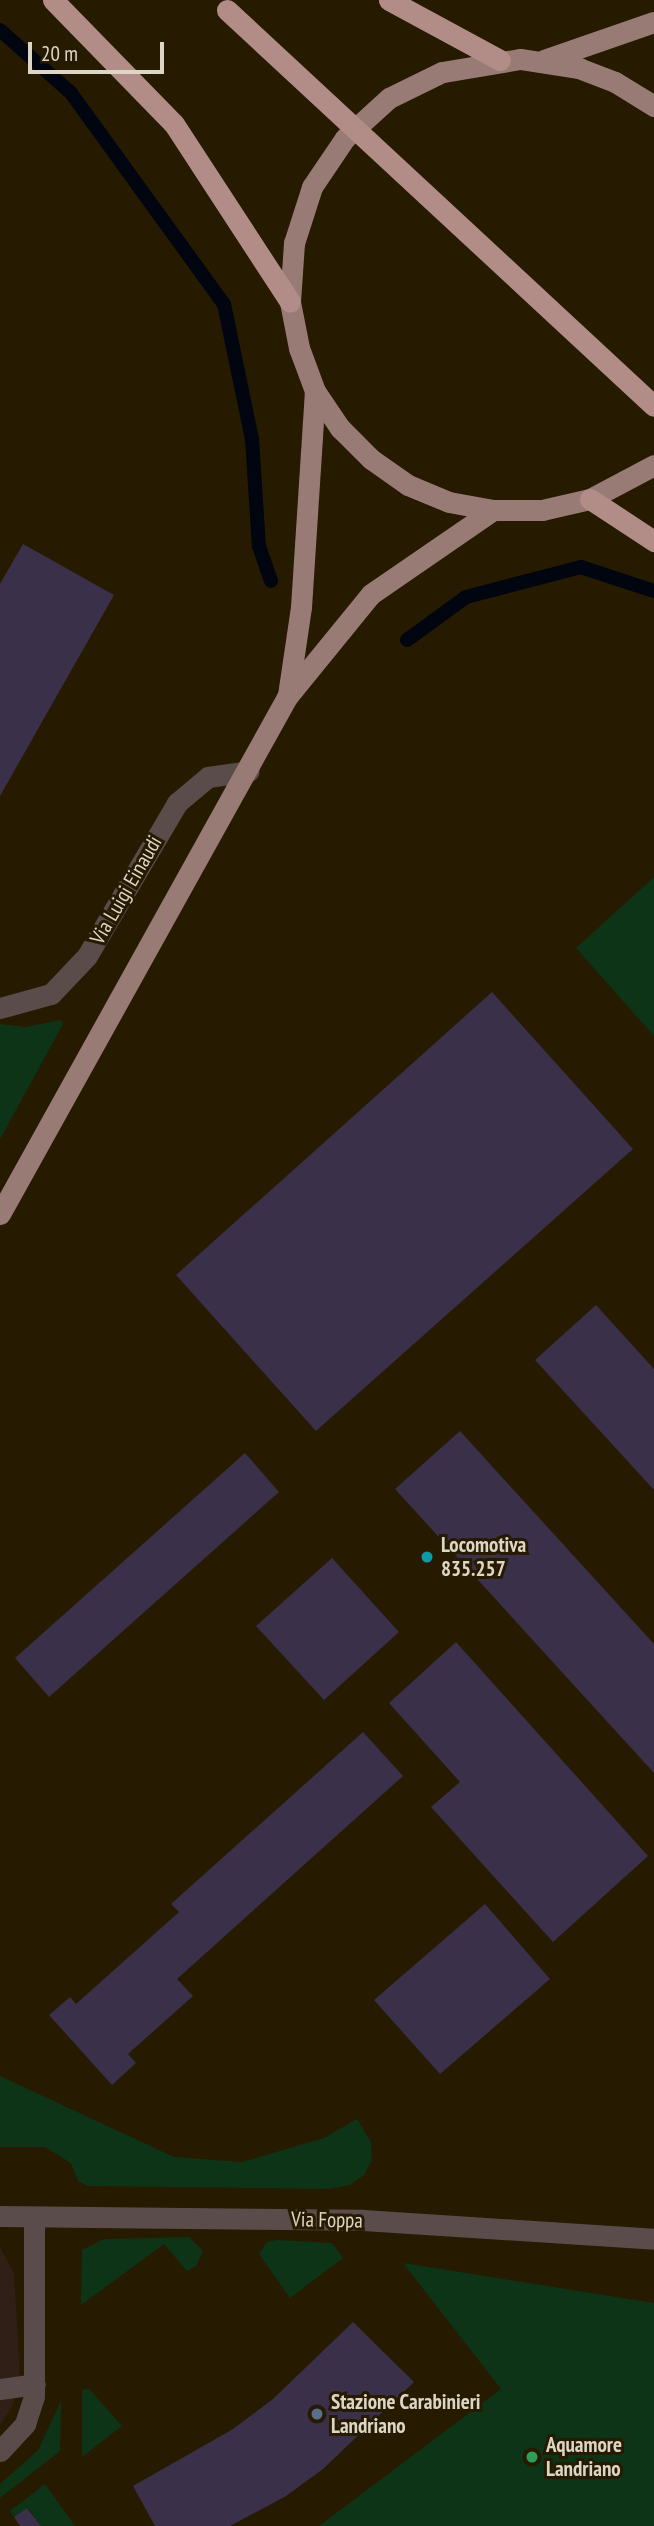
<!DOCTYPE html>
<style>
body{margin:0}
#map{position:relative;width:654px;height:2526px;overflow:hidden;background:#261a01;font-family:"PT Sans Narrow",sans-serif}
div>[style]{position:absolute}
.commercial>*{inset:0;background:#2f1f16}
.green>*{inset:0;background:#0d3417}
.stream>*{height:14px;margin:-7px;padding:0 7px;transform-origin:7px;border-radius:7px;background:#000510}
.building>*{inset:0;background:#3a304a}
.minor>*{height:21px;margin:-10.5px;padding:0 10.5px;transform-origin:10.5px;border-radius:10.5px;background:#5a4c4a}
.major>*{height:21px;margin:-10.5px;padding:0 10.5px;transform-origin:10.5px;border-radius:10.5px;background:#997b76}
.highway>*{height:21px;margin:-10.5px;padding:0 10.5px;transform-origin:10.5px;border-radius:10.5px;background:#b28d88}
.highway-bridge>*{height:21px;margin:-10.5px;padding:0 10.5px;transform-origin:10.5px;border-radius:10.5px;background:#b28d88}
.dots>*{width:19px;height:19px;translate:-50% -50%;box-sizing:border-box;border:4px solid #261a01;border-radius:50%}
span{translate:-50% -50%;white-space:nowrap;text-align:center;line-height:1.15;-webkit-text-stroke:6px #261a01;paint-order:stroke}
.street-label{font-size:21px;color:#ddd6c6}
.poi-label{font-size:21px;color:#ddd6c6;font-weight:700}
.left{translate:0 -50%;text-align:left}
.scale{position:absolute;left:28px;top:42px;width:136px;height:32px;box-sizing:border-box;border:4px solid #ddd6c6;border-top:0;padding-left:9px;font-size:21px;line-height:24px;white-space:nowrap;color:#ddd6c6;-webkit-text-stroke:5px #261a01;paint-order:stroke}
</style>
<div id="map">
<div class="commercial">
<i style="clip-path:polygon(0 2247px,14px 2273px,20px 2377px,13px 2405px,0 2426px)"></i>
</div>
<div class="green">
<i style="clip-path:polygon(654px 877px,654px 1036px,576px 948px)"></i>
<i style="clip-path:polygon(61px 1020px,63px 1024px,0 1139px,0 1024px,26px 1027px)"></i>
<i style="clip-path:polygon(0 2076px,174px 2157px,242px 2162px,324px 2138px,357px 2119px,371px 2142px,372px 2160px,364px 2175px,350px 2185px,329px 2189px,88px 2186px,78px 2181px,71px 2163px,45px 2147px,0 2147px)"></i>
<i style="clip-path:polygon(189px 2237px,203px 2251px,196px 2266px,187px 2271px,164px 2244px,81px 2305px,82px 2250px,104px 2239px)"></i>
<i style="clip-path:polygon(277px 2240px,332px 2243px,343px 2258px,290px 2298px,259px 2254px,267px 2242px)"></i>
<i style="clip-path:polygon(403px 2263px,654px 2303px,654px 2526px,319px 2526px,501px 2389px)"></i>
<i style="clip-path:polygon(89px 2389px,122px 2426px,82px 2457px,82px 2390px)"></i>
<i style="clip-path:polygon(61px 2401px,60px 2451px,0 2498px,0 2484px,38px 2450px)"></i>
<i style="clip-path:polygon(45px 2484px,75px 2526px,41px 2526px,28px 2508px,14px 2517px,10px 2511px)"></i>
</div>
<div class="stream">
<i style="left:0;top:30px;width:95px;rotate:41.6deg"></i>
<i style="left:71px;top:93px;width:261px;rotate:54.1deg"></i>
<i style="left:224px;top:304px;width:138px;rotate:78.3deg"></i>
<i style="left:252px;top:439px;width:107px;rotate:86.3deg"></i>
<i style="left:259px;top:546px;width:37px;rotate:71deg"></i>
<i style="left:407px;top:640px;width:73px;rotate:-36.1deg"></i>
<i style="left:466px;top:597px;width:119px;rotate:-14.6deg"></i>
<i style="left:581px;top:567px;width:77px;rotate:18.2deg"></i>
</div>
<div class="building">
<i style="clip-path:polygon(23px 544px,114px 595px,0 796px,0 584px)"></i>
<i style="clip-path:polygon(492px 992px,633px 1149px,316px 1431px,176px 1275px)"></i>
<i style="clip-path:polygon(596px 1305px,654px 1369px,654px 1490px,535px 1360px)"></i>
<i style="clip-path:polygon(460px 1431px,654px 1644px,654px 1773px,395px 1489px)"></i>
<i style="clip-path:polygon(245px 1453px,279px 1492px,49px 1697px,15px 1658px)"></i>
<i style="clip-path:polygon(332px 1558px,399px 1632px,324px 1700px,256px 1626px)"></i>
<i style="clip-path:polygon(456px 1642px,648px 1856px,553px 1942px,431px 1807px,460px 1782px,389px 1703px)"></i>
<i style="clip-path:polygon(363px 1732px,403px 1776px,177px 1979px,193px 1996px,128px 2054px,136px 2063px,112px 2085px,49px 2015px,70px 1997px,76px 2004px,179px 1912px,171px 1904px)"></i>
<i style="clip-path:polygon(485px 1904px,550px 1979px,440px 2074px,374px 2000px)"></i>
<i style="clip-path:polygon(353px 2322px,414px 2382px,323px 2469px,286px 2496px,230px 2526px,155px 2526px,133px 2486px,233px 2429px,273px 2399px)"></i>
<i style="clip-path:polygon(27px 2508px,41px 2526px,20px 2526px,14px 2517px)"></i>
</div>
<div class="minor">
<i style="left:0;top:1008px;width:53px;rotate:-15.4deg"></i>
<i style="left:51px;top:994px;width:52px;rotate:-46.5deg"></i>
<i style="left:87px;top:956px;width:178px;rotate:-59.5deg"></i>
<i style="left:177px;top:803px;width:40px;rotate:-40deg"></i>
<i style="left:208px;top:777px;width:41px;rotate:-8.3deg"></i>
<i style="left:0;top:2216px;width:363px;rotate:0.6deg"></i>
<i style="left:363px;top:2220px;width:292px;rotate:3.7deg"></i>
<i style="left:0;top:2389px;width:35px;rotate:-8deg"></i>
<i style="left:0;top:2451px;width:37px;rotate:-47deg"></i>
<i style="left:25px;top:2424px;width:29px;rotate:-72deg"></i>
<i style="left:34px;top:2396px;width:179px;rotate:-90deg"></i>
</div>
<div class="major">
<i style="left:544px;top:60px;width:116px;rotate:-19.1deg"></i>
<i style="left:654px;top:106px;width:46px;rotate:-148.4deg"></i>
<i style="left:615px;top:82px;width:39px;rotate:-159deg"></i>
<i style="left:579px;top:68px;width:60px;rotate:-171.3deg"></i>
<i style="left:520px;top:59px;width:79px;rotate:170.5deg"></i>
<i style="left:442px;top:72px;width:59px;rotate:153.9deg"></i>
<i style="left:389px;top:98px;width:59px;rotate:137.7deg"></i>
<i style="left:345px;top:138px;width:59px;rotate:124deg"></i>
<i style="left:312px;top:187px;width:59px;rotate:107.8deg"></i>
<i style="left:294px;top:243px;width:59px;rotate:93.9deg"></i>
<i style="left:290px;top:302px;width:47px;rotate:78.9deg"></i>
<i style="left:299px;top:348px;width:46px;rotate:69.6deg"></i>
<i style="left:315px;top:391px;width:45px;rotate:56deg"></i>
<i style="left:340px;top:428px;width:44px;rotate:45deg"></i>
<i style="left:371px;top:459px;width:45px;rotate:35.1deg"></i>
<i style="left:408px;top:485px;width:44px;rotate:22.5deg"></i>
<i style="left:449px;top:502px;width:45px;rotate:10.3deg"></i>
<i style="left:493px;top:510px;width:49px"></i>
<i style="left:542px;top:510px;width:49px;rotate:-12.9deg"></i>
<i style="left:590px;top:499px;width:72px;rotate:-28deg"></i>
<i style="left:288px;top:695px;width:89px;rotate:-81.6deg"></i>
<i style="left:301px;top:607px;width:216px;rotate:-86.3deg"></i>
<i style="left:0;top:1214px;width:591px;rotate:-60.96deg"></i>
<i style="left:287px;top:697px;width:133px;rotate:-50.8deg"></i>
<i style="left:371px;top:594px;width:148px;rotate:-34.5deg"></i>
</div>
<div class="highway">
<i style="left:53px;top:0;width:173px;rotate:45.7deg"></i>
<i style="left:174px;top:124px;width:212px;rotate:56.9deg"></i>
<i style="left:389px;top:0;width:126px;rotate:28.4deg"></i>
<i style="left:590px;top:499px;width:77px;rotate:33.3deg"></i>
</div>
<div class="highway-bridge">
<i style="left:227px;top:10px;width:582px;rotate:42.84deg"></i>
</div>
<div class="dots">
<i style="left:427px;top:1557px;background:#0f9aa8"></i>
<i style="left:317px;top:2414px;background:#5c6f8a"></i>
<i style="left:532px;top:2457px;background:#2e9e5b"></i>
</div>
<div class="street-label">
<span style="left:126px;top:890px;rotate:-60deg">Via Luigi Einaudi</span>
<span style="left:327px;top:2220px;rotate:1deg">Via Foppa</span>
</div>
<div class="poi-label">
<span class="left" style="left:441px;top:1557px">Locomotiva<br>835.257</span>
<span class="left" style="left:331px;top:2414px">Stazione Carabinieri<br>Landriano</span>
<span class="left" style="left:546px;top:2457px">Aquamore<br>Landriano</span>
</div>
<div class="scale">20 m</div>
</div>
